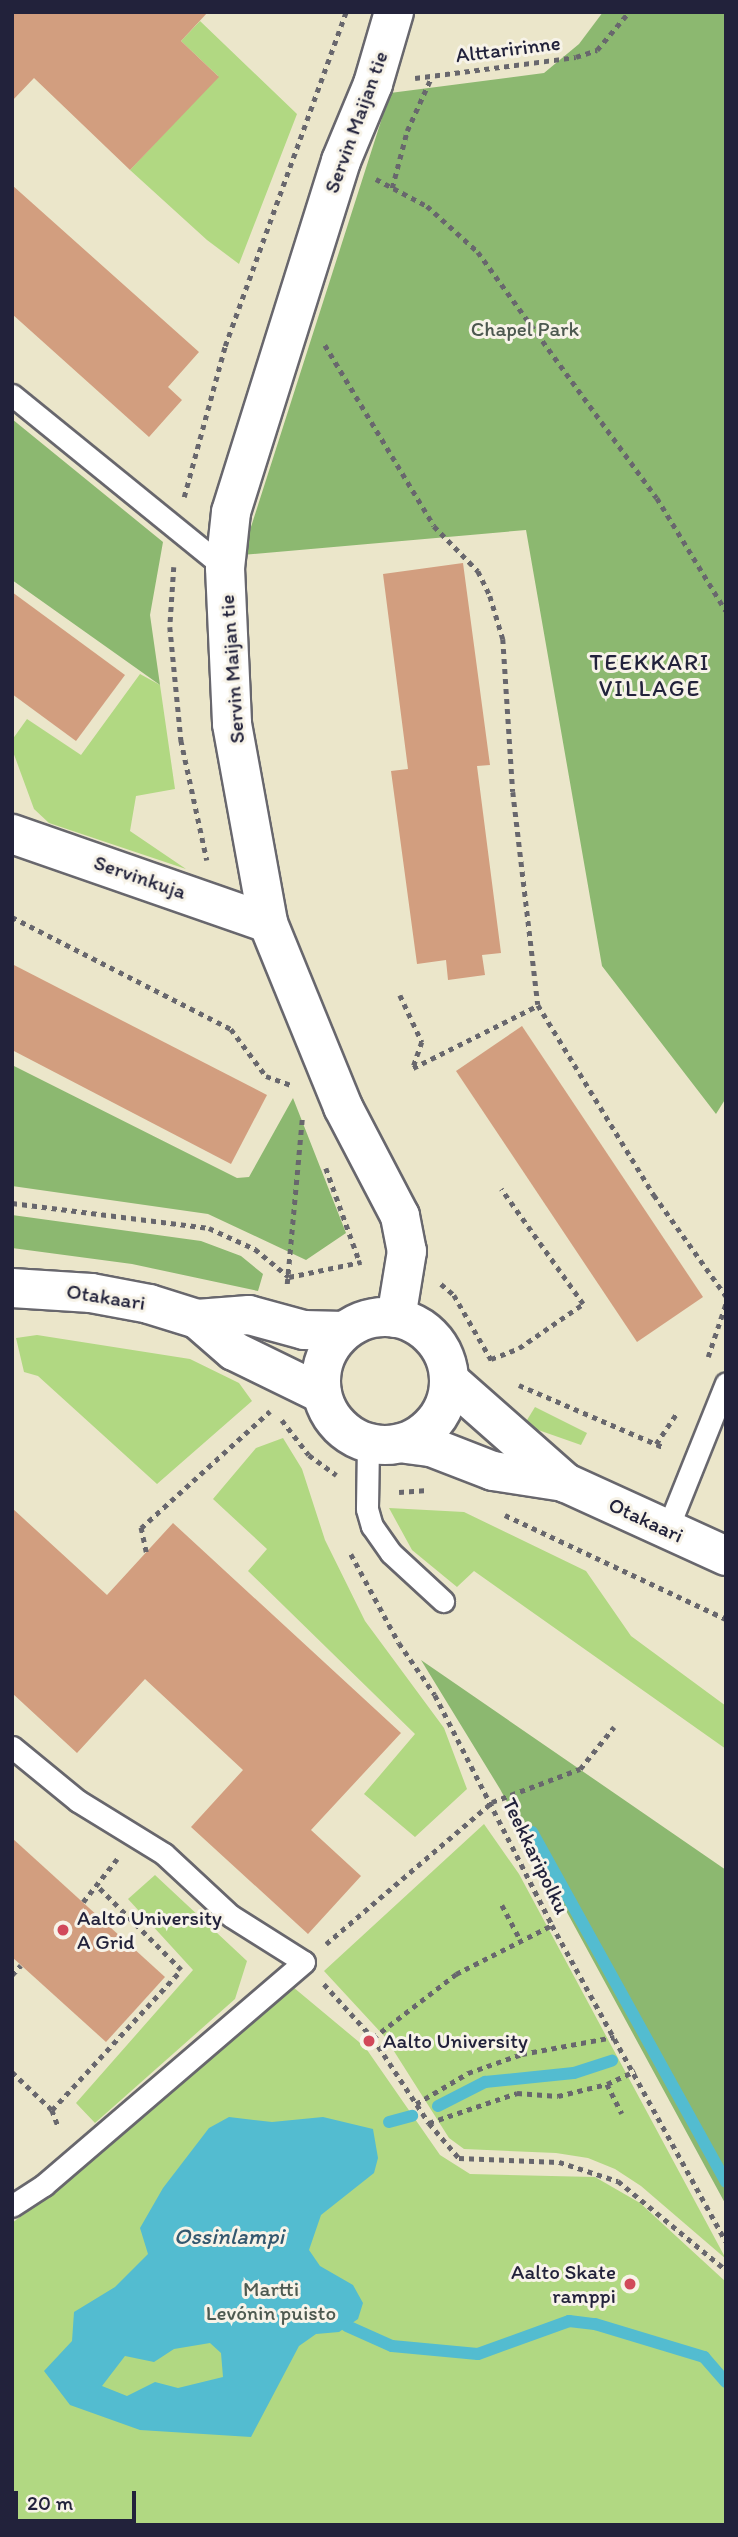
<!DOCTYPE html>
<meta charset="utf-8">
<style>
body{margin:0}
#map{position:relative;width:738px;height:2537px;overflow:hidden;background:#ebe6ca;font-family:Itim,sans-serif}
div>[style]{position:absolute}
.green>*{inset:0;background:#b1d882}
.forest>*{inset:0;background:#8cb870}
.water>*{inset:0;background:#53bcd0}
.stream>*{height:12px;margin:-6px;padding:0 6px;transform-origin:6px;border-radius:6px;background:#53bcd0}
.building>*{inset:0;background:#d29e7f}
.path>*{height:4.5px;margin-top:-2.25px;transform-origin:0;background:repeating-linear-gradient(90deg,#68676d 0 5px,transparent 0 10px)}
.roads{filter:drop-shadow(2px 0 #68676d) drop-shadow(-2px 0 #68676d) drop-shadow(0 2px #68676d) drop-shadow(0 -2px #68676d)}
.service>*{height:21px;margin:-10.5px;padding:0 10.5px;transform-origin:10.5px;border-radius:10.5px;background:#fff}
.minor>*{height:38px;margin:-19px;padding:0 19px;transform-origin:19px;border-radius:19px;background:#fff}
.tertiary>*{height:38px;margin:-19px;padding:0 19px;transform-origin:19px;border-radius:19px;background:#fff}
.tertiary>.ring{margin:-19px;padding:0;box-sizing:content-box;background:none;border:38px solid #fff;border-radius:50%}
.dots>*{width:19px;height:19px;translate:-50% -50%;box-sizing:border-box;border:4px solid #f7f3e8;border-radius:50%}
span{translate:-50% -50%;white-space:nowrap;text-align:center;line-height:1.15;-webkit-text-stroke:6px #f7f3e8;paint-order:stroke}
.street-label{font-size:21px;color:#22223b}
.park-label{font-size:21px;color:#4d5950}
.poi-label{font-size:21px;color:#22223b}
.left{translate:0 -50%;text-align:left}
.right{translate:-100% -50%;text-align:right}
.neighbourhood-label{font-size:23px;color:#22223b;letter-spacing:2px}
.water-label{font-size:23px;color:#33586f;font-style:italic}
.frame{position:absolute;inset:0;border:14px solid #22223b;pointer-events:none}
.scale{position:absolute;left:14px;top:2491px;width:122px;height:32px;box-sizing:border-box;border:4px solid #22223b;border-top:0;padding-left:9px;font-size:21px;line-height:24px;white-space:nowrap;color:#22223b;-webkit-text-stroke:5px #f7f3e8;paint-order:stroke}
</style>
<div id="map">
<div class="green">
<i style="clip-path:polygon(200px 21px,297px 114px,239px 264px,207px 240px,130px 170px,218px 76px,181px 41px)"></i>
<i style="clip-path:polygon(140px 674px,160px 685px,175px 789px,136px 796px,130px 831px,186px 869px,49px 823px,34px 809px,12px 749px,12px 740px,27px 719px,81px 755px)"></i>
<i style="clip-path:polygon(37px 1335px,190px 1359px,239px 1383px,252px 1401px,157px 1484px,38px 1376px,24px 1372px,16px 1338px)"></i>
<i style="clip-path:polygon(535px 1407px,587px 1433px,581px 1445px,524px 1425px)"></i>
<i style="clip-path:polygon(283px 1438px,302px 1469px,325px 1540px,365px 1621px,444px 1728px,467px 1789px,415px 1837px,364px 1794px,415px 1734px,248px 1571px,267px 1549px,213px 1499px,256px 1448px)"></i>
<i style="clip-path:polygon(389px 1508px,464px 1512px,586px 1571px,631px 1636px,726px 1706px,726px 1749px,474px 1571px,457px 1587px,412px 1550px)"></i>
<i style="clip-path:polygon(484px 1824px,519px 1874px,726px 2259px,641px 2186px,615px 2169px,588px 2158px,556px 2153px,464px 2149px,449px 2138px,385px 2037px,324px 1971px)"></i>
<i style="clip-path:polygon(155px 1875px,247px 1961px,235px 1999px,95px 2123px,76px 2103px,193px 1970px,128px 1899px)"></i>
<i style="clip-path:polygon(293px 1987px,365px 2047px,440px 2155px,470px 2174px,595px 2177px,640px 2203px,726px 2282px,726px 2525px,12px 2525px,12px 2223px,63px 2185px)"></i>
</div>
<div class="forest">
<i style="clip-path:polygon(603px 12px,726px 12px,726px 1098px,716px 1114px,602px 966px,526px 530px,242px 555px,390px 93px,544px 73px,579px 44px)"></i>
<i style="clip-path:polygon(12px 419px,163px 542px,150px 615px,160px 685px,12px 580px)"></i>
<i style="clip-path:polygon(12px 1065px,237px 1178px,249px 1177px,293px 1098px,346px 1233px,306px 1260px,208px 1214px,12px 1186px)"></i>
<i style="clip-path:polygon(12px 1215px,201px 1241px,241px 1256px,263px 1274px,258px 1291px,132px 1264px,12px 1248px)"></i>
<i style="clip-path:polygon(421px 1660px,726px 1870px,726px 2205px,500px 1789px)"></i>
</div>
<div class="water">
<i style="clip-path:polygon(evenodd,229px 2117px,272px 2122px,323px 2117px,373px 2129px,378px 2158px,374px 2173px,321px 2215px,309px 2250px,320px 2266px,353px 2285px,363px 2303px,358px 2319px,339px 2332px,316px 2334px,299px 2346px,251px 2437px,140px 2430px,70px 2405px,44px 2371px,72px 2341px,74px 2312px,115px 2287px,148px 2254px,140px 2228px,163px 2188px,209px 2128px,229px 2117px,210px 2343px,221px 2353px,223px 2377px,178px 2388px,155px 2382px,127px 2396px,102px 2386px,125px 2356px,154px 2362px,174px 2349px,210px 2343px)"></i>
</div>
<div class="stream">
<i style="left:532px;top:1832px;width:400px;rotate:61deg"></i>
<i style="left:438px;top:2106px;width:53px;rotate:-27.1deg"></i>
<i style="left:485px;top:2082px;width:89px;rotate:-5.8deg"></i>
<i style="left:574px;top:2073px;width:40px;rotate:-18deg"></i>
<i style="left:389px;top:2122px;width:24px;rotate:-15deg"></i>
<i style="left:347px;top:2326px;width:49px;rotate:24deg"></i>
<i style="left:392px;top:2346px;width:86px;rotate:5.3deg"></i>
<i style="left:478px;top:2354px;width:97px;rotate:-19.9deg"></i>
<i style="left:569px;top:2321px;width:26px;rotate:7deg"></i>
<i style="left:595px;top:2324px;width:114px;rotate:16.8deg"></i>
<i style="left:704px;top:2357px;width:33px;rotate:49deg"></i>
</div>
<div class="building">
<i style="clip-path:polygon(12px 12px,208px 12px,181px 41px,219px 77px,130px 170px,34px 78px,12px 101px)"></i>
<i style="clip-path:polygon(12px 185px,199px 352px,168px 387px,182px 400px,149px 437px,12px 314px)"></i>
<i style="clip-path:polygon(463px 563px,490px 765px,477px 766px,501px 953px,482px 955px,485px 975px,448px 980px,446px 960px,417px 964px,391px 771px,408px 769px,383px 574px)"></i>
<i style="clip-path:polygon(12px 592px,125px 675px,76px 741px,12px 694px)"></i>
<i style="clip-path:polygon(12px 964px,267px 1095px,231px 1164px,12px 1050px)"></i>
<i style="clip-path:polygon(522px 1026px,703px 1297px,637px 1342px,456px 1071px)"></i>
<i style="clip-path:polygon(12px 1508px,107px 1595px,173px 1523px,401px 1733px,311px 1830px,361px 1876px,308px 1934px,191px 1827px,243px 1770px,145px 1679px,77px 1753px,12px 1693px)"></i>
<i style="clip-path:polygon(12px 1838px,165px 1977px,106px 2042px,12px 1957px)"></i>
</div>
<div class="path">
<i style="left:415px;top:78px;width:162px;rotate:-7.4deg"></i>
<i style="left:576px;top:57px;width:22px;rotate:-18deg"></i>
<i style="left:597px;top:50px;width:50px;rotate:-49.9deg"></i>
<i style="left:376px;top:179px;width:58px;rotate:27.9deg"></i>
<i style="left:427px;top:206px;width:69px;rotate:42deg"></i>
<i style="left:478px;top:252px;width:304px;rotate:54deg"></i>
<i style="left:657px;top:498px;width:132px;rotate:58.6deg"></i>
<i style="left:392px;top:188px;width:59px;rotate:-75.3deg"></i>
<i style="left:407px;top:131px;width:60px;rotate:-65.6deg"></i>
<i style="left:325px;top:345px;width:211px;rotate:58.9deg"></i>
<i style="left:434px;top:526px;width:63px;rotate:45.6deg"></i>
<i style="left:478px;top:571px;width:28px;rotate:64deg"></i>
<i style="left:490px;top:596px;width:45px;rotate:73.2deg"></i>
<i style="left:503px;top:639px;width:153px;rotate:86.3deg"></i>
<i style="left:513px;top:792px;width:214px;rotate:83.3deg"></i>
<i style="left:538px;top:1005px;width:223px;rotate:58.6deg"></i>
<i style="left:654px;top:1195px;width:124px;rotate:54.5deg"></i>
<i style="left:184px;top:497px;width:156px;rotate:-74.8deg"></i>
<i style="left:225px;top:346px;width:355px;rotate:-70.1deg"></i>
<i style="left:174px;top:567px;width:60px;rotate:93.8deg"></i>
<i style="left:170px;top:627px;width:114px;rotate:84.4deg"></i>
<i style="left:181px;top:740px;width:123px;rotate:77.8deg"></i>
<i style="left:12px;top:917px;width:246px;rotate:27.1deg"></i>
<i style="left:231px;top:1029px;width:59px;rotate:53.3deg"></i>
<i style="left:266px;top:1076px;width:27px;rotate:20deg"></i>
<i style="left:400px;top:995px;width:52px;rotate:64.9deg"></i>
<i style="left:422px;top:1042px;width:28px;rotate:109deg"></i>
<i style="left:413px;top:1068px;width:139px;rotate:-26.6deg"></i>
<i style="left:326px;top:1168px;width:101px;rotate:70.3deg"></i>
<i style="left:12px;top:1203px;width:199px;rotate:7.2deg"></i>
<i style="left:209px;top:1228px;width:51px;rotate:24.5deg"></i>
<i style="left:255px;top:1249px;width:44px;rotate:39.5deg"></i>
<i style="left:289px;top:1277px;width:74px;rotate:-11.8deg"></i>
<i style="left:287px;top:1284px;width:167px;rotate:-84.8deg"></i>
<i style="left:441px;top:1284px;width:17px;rotate:40deg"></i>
<i style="left:454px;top:1295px;width:76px;rotate:60.1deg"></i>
<i style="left:708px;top:1357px;width:57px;rotate:-71.6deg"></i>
<i style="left:491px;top:1359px;width:30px;rotate:-21deg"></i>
<i style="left:519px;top:1348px;width:78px;rotate:-34.5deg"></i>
<i style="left:583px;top:1304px;width:141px;rotate:-125.5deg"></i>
<i style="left:519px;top:1385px;width:159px;rotate:23.3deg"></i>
<i style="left:282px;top:1420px;width:44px;rotate:52.4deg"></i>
<i style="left:309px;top:1455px;width:34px;rotate:36deg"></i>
<i style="left:656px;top:1444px;width:37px;rotate:-56deg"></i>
<i style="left:399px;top:1492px;width:29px;rotate:-4deg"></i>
<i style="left:505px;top:1515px;width:244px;rotate:25.2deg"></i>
<i style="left:146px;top:1552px;width:25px;rotate:-102deg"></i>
<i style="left:141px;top:1528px;width:174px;rotate:-42.2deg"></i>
<i style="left:351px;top:1554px;width:101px;rotate:61.7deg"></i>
<i style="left:399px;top:1643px;width:63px;rotate:55.3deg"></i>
<i style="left:435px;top:1695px;width:258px;rotate:63deg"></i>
<i style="left:552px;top:1925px;width:361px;rotate:61.2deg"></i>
<i style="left:83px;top:1902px;width:55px;rotate:-51.7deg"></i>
<i style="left:502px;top:1905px;width:41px;rotate:62.2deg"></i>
<i style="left:326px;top:1944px;width:218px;rotate:-40.5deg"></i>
<i style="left:492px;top:1802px;width:94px;rotate:-20.6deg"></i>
<i style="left:580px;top:1769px;width:54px;rotate:-51deg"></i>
<i style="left:12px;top:1975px;width:13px;rotate:-48deg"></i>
<i style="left:324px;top:1984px;width:73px;rotate:47.8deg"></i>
<i style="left:373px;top:2038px;width:102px;rotate:56.6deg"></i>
<i style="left:429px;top:2123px;width:46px;rotate:49.4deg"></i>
<i style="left:459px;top:2158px;width:100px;rotate:2.3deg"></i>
<i style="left:559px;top:2162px;width:62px;rotate:17.9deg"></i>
<i style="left:618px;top:2181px;width:140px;rotate:39.5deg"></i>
<i style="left:373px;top:2038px;width:105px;rotate:-37.6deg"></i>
<i style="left:456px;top:1974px;width:108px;rotate:-27deg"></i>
<i style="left:12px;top:2072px;width:55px;rotate:43.5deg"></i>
<i style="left:52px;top:2110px;width:19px;rotate:69deg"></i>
<i style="left:607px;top:2084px;width:33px;rotate:63deg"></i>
<i style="left:416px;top:2104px;width:61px;rotate:-30.8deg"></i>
<i style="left:468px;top:2073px;width:57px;rotate:-19.4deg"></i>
<i style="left:522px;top:2054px;width:94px;rotate:-10.5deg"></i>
<i style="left:52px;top:2110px;width:190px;rotate:-47.3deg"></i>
<i style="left:181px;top:1970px;width:119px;rotate:-135deg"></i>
<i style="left:429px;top:2123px;width:93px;rotate:-18.8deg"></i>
<i style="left:517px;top:2093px;width:41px;rotate:4.2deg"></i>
<i style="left:558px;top:2096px;width:50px;rotate:-13.8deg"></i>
<i style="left:607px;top:2084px;width:31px;rotate:-25deg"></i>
</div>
<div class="roads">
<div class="service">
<i style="left:12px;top:395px;width:274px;rotate:39.1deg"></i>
<i style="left:368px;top:1444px;width:65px;rotate:90.9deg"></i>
<i style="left:367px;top:1509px;width:18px;rotate:74deg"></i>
<i style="left:372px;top:1526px;width:33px;rotate:55deg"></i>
<i style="left:391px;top:1553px;width:71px;rotate:42.7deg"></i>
<i style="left:667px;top:1530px;width:158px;rotate:-68.1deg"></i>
<i style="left:12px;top:1747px;width:85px;rotate:39.3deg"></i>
<i style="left:78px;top:1801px;width:101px;rotate:31.6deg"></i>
<i style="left:164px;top:1854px;width:91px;rotate:42.8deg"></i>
<i style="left:231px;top:1916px;width:86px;rotate:32.2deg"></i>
<i style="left:304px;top:1962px;width:343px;rotate:139.4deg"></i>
<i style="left:44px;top:2185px;width:38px;rotate:147deg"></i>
</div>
<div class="minor">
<i style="left:394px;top:12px;width:75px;rotate:106.3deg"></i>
<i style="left:373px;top:84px;width:83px;rotate:112.6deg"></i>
<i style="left:341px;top:161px;width:368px;rotate:107.4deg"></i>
<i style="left:231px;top:512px;width:56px;rotate:96.1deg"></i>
<i style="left:225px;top:568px;width:156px;rotate:87.4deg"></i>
<i style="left:232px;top:724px;width:202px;rotate:79.7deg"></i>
<i style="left:268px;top:923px;width:199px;rotate:67.8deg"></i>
<i style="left:343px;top:1107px;width:123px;rotate:62.4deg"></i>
<i style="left:400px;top:1216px;width:36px;rotate:79deg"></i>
<i style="left:407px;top:1251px;width:68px;rotate:99.3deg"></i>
<i style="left:12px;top:834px;width:271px;rotate:19.2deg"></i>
</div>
<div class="tertiary">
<i style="left:12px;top:1288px;width:79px;rotate:3.6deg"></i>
<i style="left:91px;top:1293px;width:59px;rotate:10.7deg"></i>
<i style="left:149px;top:1304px;width:50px;rotate:17.4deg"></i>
<i style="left:197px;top:1319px;width:52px;rotate:-4.4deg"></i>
<i style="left:249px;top:1315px;width:57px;rotate:15.3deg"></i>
<i style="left:304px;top:1330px;width:40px;rotate:1.4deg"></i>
<i class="ring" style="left:321px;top:1317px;width:90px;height:90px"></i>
<i style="left:197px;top:1319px;width:49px;rotate:40.9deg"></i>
<i style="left:234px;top:1351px;width:98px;rotate:26deg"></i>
<i style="left:449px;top:1380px;width:156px;rotate:41.4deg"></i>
<i style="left:566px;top:1483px;width:176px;rotate:24.5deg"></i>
<i style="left:406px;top:1444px;width:25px;rotate:7deg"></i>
<i style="left:431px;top:1447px;width:66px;rotate:21.2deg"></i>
<i style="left:493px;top:1471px;width:72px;rotate:8.8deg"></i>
</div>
</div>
<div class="dots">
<i style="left:63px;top:1930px;background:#d1495b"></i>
<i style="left:369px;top:2041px;background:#d1495b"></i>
<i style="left:630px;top:2284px;background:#d1495b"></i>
</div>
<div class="street-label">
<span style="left:508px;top:49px;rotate:-7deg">Alttaririnne</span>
<span style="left:356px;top:122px;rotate:-70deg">Servin Maijan tie</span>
<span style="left:232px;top:669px;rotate:-94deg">Servin Maijan tie</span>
<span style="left:140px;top:877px;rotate:19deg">Servinkuja</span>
<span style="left:106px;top:1297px;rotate:9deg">Otakaari</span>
<span style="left:646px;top:1520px;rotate:25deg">Otakaari</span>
<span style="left:536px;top:1856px;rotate:64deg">Teekkaripolku</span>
</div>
<div class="park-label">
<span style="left:525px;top:329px">Chapel Park</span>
<span style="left:271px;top:2301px">Martti<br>Levónin puisto</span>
</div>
<div class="poi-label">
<span class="left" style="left:77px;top:1930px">Aalto University<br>A Grid</span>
<span class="left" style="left:383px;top:2041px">Aalto University</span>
<span class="right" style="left:616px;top:2284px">Aalto Skate<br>ramppi</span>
</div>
<div class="neighbourhood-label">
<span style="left:650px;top:675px">TEEKKARI<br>VILLAGE</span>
</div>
<div class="water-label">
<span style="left:229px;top:2236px">Ossinlampi</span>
</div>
<div class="frame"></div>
<div class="scale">20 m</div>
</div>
